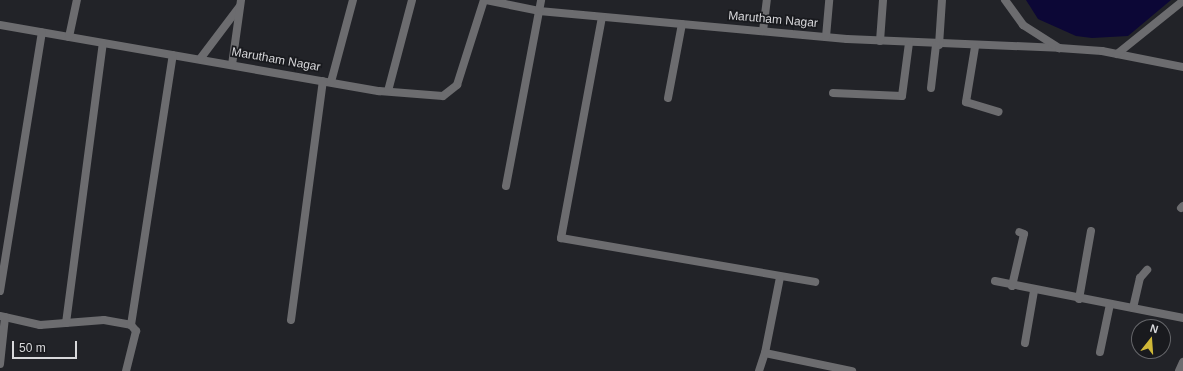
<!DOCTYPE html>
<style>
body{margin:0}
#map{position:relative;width:1183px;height:371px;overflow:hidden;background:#222328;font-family:Arial,sans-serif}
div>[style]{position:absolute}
.water>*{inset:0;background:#0c0736}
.minor>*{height:8px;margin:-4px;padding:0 4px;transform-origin:4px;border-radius:4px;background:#6c6c6f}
span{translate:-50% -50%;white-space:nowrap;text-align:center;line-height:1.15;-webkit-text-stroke:3.5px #191a1e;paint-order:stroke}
.street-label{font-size:12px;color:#d8d8db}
.north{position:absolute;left:1131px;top:319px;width:40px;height:40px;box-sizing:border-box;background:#191a1e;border:1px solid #65666a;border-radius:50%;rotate:17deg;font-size:11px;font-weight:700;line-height:16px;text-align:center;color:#d8d8db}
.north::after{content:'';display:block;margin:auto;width:14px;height:18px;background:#d0b837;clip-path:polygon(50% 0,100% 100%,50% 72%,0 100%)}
.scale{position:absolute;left:12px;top:341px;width:65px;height:18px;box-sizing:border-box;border:2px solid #d8d8db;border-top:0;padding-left:5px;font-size:12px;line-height:14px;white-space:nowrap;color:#d8d8db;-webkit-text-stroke:3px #191a1e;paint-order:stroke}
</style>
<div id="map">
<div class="water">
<i style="clip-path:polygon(1026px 0,1171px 0,1128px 36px,1092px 38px,1076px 36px,1038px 19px)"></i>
</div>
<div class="minor">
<i style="left:486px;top:0;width:54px;rotate:11.7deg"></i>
<i style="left:539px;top:11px;width:309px;rotate:5.2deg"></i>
<i style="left:847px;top:39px;width:212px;rotate:2.4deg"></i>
<i style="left:1005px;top:0;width:31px;rotate:54deg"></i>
<i style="left:1023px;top:25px;width:43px;rotate:32.6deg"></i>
<i style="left:1059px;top:48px;width:43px;rotate:4deg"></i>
<i style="left:1102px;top:51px;width:83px;rotate:11.2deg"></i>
<i style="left:602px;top:17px;width:225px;rotate:100.5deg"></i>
<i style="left:561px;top:238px;width:258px;rotate:9.8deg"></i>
<i style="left:0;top:25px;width:385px;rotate:9.9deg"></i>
<i style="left:379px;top:91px;width:64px;rotate:4.5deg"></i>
<i style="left:443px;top:96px;width:18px;rotate:-38deg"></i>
<i style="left:457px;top:85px;width:89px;rotate:-72.4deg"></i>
<i style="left:763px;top:31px;width:31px;rotate:-83deg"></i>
<i style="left:69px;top:37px;width:38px;rotate:-78deg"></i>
<i style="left:826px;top:37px;width:37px;rotate:-85deg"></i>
<i style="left:880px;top:41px;width:41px;rotate:-85.8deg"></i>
<i style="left:939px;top:45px;width:45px;rotate:-86.2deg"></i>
<i style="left:975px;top:47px;width:56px;rotate:99.3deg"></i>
<i style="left:966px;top:102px;width:34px;rotate:17deg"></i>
<i style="left:1117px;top:54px;width:85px;rotate:-38.8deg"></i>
<i style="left:200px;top:59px;width:66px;rotate:-53deg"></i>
<i style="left:232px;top:65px;width:66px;rotate:-82.1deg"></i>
<i style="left:331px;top:82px;width:85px;rotate:-75deg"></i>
<i style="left:931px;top:88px;width:43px;rotate:-83.4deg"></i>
<i style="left:388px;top:91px;width:94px;rotate:-75.2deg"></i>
<i style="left:833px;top:93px;width:69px;rotate:2.5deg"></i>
<i style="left:902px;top:96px;width:53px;rotate:-82.5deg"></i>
<i style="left:668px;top:98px;width:75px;rotate:-79.3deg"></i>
<i style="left:506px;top:186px;width:189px;rotate:-79.3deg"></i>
<i style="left:1181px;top:208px;width:3px;rotate:-45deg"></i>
<i style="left:995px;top:281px;width:192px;rotate:11.1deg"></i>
<i style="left:1012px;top:286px;width:53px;rotate:-77deg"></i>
<i style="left:1024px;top:234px;width:5px;rotate:-158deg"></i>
<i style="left:0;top:291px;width:262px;rotate:-80.8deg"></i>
<i style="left:1079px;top:299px;width:69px;rotate:-80deg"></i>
<i style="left:1133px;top:308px;width:31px;rotate:-77deg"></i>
<i style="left:1140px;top:278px;width:11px;rotate:-49deg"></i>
<i style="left:0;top:316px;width:41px;rotate:12.7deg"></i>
<i style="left:40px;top:325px;width:64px;rotate:-4.5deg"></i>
<i style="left:104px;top:320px;width:27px;rotate:10deg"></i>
<i style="left:131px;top:325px;width:8px;rotate:50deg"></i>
<i style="left:136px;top:331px;width:41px;rotate:104deg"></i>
<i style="left:291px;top:320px;width:241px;rotate:-82.4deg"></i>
<i style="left:66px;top:323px;width:282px;rotate:-82.5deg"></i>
<i style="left:131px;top:325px;width:273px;rotate:-81.2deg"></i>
<i style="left:1025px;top:343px;width:53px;rotate:-80.2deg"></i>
<i style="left:1100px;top:352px;width:49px;rotate:-78.2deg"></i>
<i style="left:765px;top:353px;width:77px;rotate:-78.8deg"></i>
<i style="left:0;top:364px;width:47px;rotate:-83.9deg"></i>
<i style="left:759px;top:371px;width:19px;rotate:-72deg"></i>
<i style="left:765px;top:353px;width:89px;rotate:11.7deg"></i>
<i style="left:1179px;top:371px;width:10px;rotate:-66deg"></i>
</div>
<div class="street-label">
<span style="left:773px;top:20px;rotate:5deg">Marutham Nagar</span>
<span style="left:276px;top:60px;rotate:10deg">Marutham Nagar</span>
</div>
<div class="north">N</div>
<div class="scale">50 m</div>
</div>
